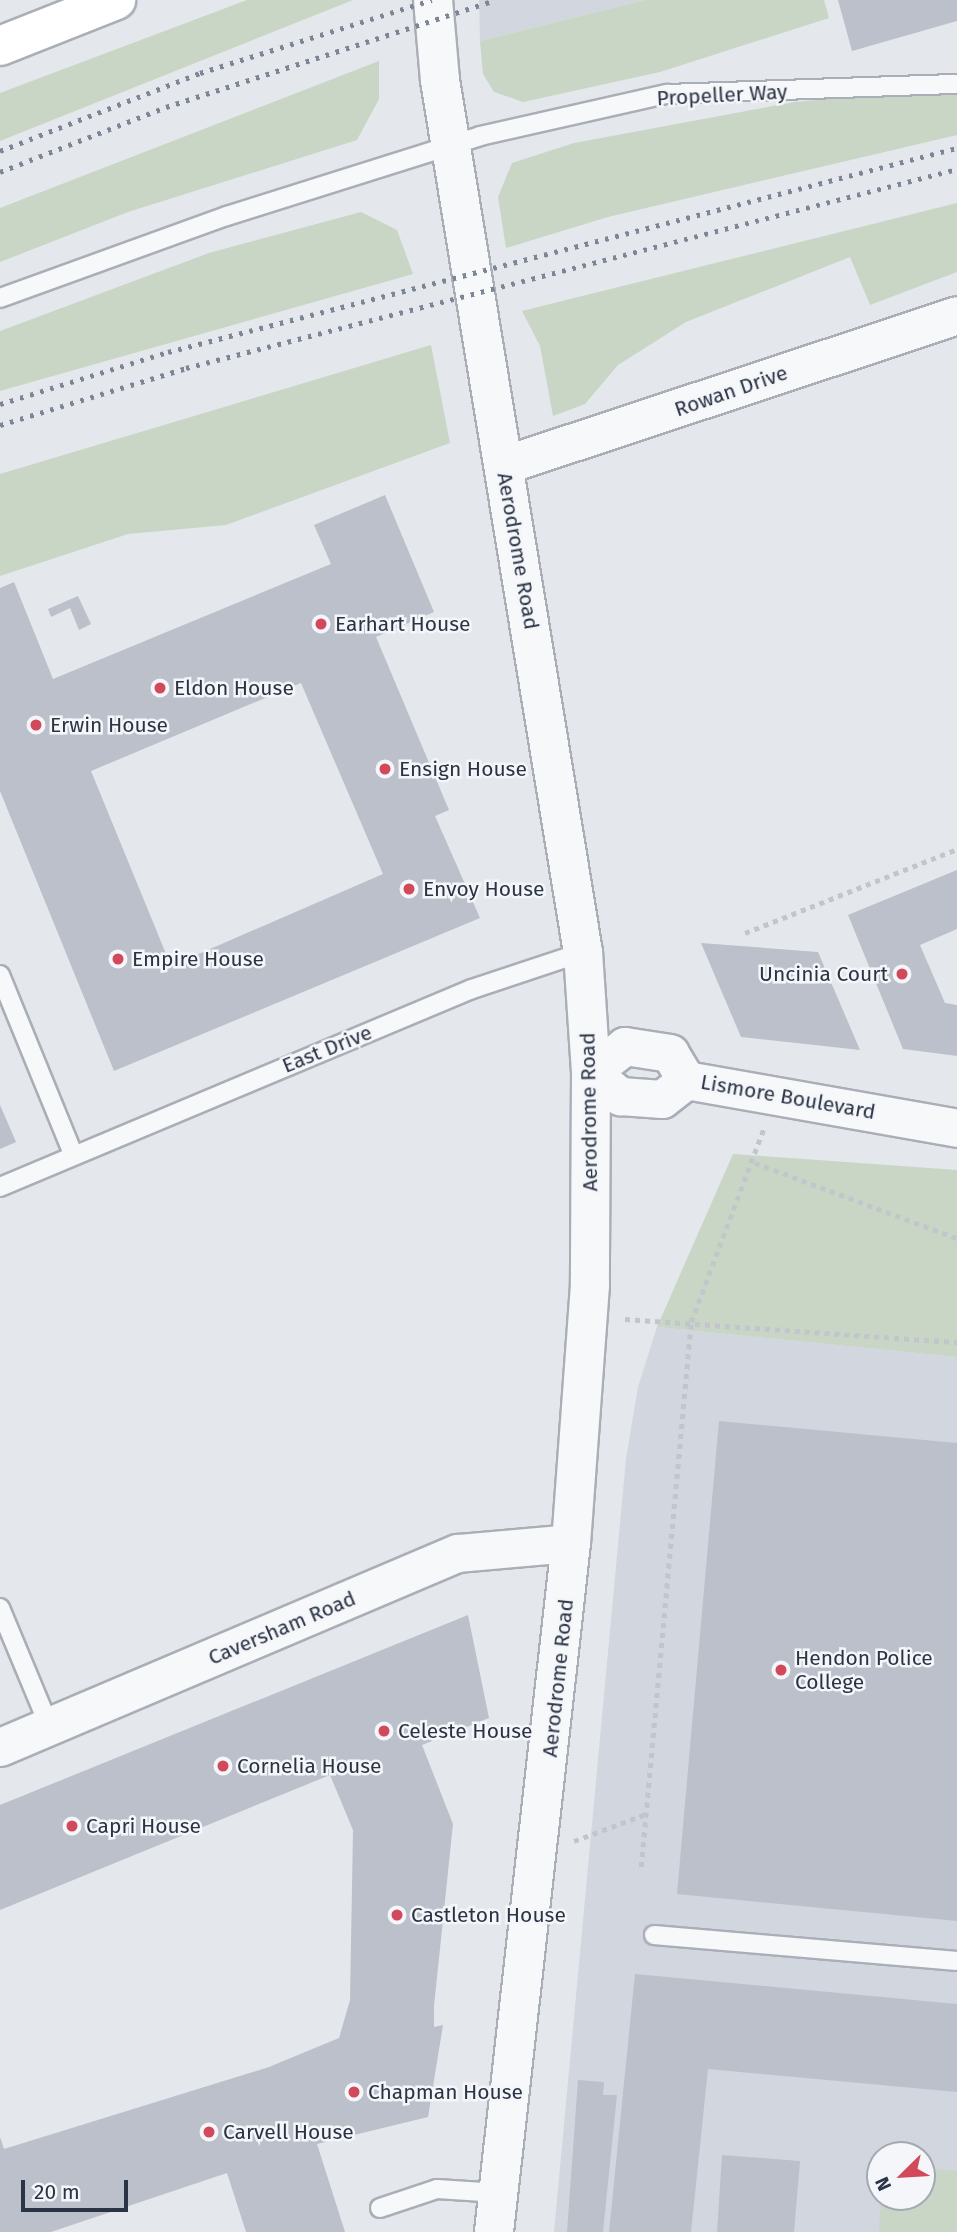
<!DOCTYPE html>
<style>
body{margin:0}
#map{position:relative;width:957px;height:2232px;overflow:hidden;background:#e4e7ec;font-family:"Fira Sans",sans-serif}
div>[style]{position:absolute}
.built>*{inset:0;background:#d2d6de}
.green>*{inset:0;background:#c9d6c5}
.building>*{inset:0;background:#bbc0ca}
.path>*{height:4.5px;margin-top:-2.25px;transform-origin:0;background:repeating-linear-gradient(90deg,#c2c5cb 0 5px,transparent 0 10px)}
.roads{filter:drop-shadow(2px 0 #a9aeb7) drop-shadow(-2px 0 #a9aeb7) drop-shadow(0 2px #a9aeb7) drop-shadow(0 -2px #a9aeb7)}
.service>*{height:18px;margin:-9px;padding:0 9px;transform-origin:9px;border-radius:9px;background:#f7f8fa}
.minor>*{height:37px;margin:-18.5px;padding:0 18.5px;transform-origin:18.5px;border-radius:18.5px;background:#f7f8fa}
.tertiary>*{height:38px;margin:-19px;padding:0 19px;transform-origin:19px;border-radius:19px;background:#f7f8fa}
.motorway>*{height:38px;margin:-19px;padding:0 19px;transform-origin:19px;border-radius:19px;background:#fff}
.rail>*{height:5px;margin-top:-2.5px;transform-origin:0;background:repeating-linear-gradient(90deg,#7d8696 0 3.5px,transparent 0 10.5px)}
.dots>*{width:19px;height:19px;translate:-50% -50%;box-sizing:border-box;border:4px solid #f4f6f9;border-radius:50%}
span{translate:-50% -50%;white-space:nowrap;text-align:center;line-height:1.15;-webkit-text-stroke:5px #f4f6f9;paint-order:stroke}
.street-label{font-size:21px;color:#2b3445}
.poi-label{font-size:21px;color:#2b3445}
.left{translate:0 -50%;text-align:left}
.right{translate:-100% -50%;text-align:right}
.north{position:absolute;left:866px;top:2141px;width:70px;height:70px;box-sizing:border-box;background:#f4f6f9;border:2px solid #a4a8b1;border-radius:50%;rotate:246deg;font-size:19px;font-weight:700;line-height:28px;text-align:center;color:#2b3445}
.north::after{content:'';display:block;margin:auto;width:24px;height:32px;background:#d1495b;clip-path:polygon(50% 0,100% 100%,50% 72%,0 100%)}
.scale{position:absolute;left:21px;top:2180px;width:107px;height:32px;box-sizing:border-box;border:4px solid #2b3445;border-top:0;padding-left:9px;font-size:21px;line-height:24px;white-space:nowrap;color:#2b3445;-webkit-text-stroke:5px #f4f6f9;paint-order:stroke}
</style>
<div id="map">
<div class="built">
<i style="clip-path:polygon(479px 0,645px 0,480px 41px)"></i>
<i style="clip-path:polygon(evenodd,657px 1327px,957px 1357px,957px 2232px,554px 2232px,626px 1459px,638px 1387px,657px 1327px,880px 2155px,922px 2155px,922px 2197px,880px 2197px,880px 2155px)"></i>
</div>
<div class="green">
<i style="clip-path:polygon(247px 0,353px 0,0 141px,0 93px)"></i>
<i style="clip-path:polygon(645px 0,824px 0,829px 18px,660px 72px,523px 102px,494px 92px,483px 74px,480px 41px)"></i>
<i style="clip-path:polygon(379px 61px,379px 99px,357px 140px,128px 212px,0 262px,0 208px)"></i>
<i style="clip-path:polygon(957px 87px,957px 135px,608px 217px,506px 248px,498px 197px,512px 163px,574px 143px,795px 102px)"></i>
<i style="clip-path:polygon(957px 203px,957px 272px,870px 305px,850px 257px,686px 322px,618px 365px,585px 404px,553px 416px,540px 346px,522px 311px)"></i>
<i style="clip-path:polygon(361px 212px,397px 230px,413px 274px,0 391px,0 331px,209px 253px)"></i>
<i style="clip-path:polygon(431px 345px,450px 443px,226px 525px,128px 534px,0 576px,0 474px)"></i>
<i style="clip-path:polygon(733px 1154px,957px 1170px,957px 1357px,657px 1327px)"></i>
<i style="clip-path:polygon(922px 2168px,957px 2171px,957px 2232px,879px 2232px,881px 2197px,922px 2197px)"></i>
</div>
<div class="building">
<i style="clip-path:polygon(838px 0,957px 0,957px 21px,852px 51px)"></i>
<i style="clip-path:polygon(evenodd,385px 495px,434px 612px,376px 637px,449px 810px,435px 816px,480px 918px,114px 1071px,0 791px,0 588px,14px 582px,53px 679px,331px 564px,314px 525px,385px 495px,301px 683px,383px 874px,171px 966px,91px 771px,301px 683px)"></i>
<i style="clip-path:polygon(78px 596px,91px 624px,79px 630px,70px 608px,51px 617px,48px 609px)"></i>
<i style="clip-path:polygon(957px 870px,957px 929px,920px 945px,945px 1003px,957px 1005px,957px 1056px,903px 1049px,848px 915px)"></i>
<i style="clip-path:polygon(701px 943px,818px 952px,860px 1050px,741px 1037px)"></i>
<i style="clip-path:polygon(0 1105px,16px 1142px,0 1149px)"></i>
<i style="clip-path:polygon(719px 1421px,957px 1443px,957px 1921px,677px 1894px)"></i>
<i style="clip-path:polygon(468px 1615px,489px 1718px,422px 1745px,453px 1824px,434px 2006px,434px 2027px,443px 2025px,428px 2117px,317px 2144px,345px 2232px,246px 2232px,227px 2173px,51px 2232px,0 2232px,0 2137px,4px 2149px,269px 2067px,339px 2038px,350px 2000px,353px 1830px,330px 1775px,0 1910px,0 1805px)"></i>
<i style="clip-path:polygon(635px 1974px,957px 2004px,957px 2092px,708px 2069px,691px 2232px,609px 2232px)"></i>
<i style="clip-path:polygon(578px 2080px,604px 2082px,603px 2095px,617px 2095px,603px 2232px,567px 2232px)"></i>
<i style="clip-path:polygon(722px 2155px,800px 2161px,794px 2232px,717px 2232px)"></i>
</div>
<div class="path">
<i style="left:745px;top:933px;width:228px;rotate:-21.6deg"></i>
<i style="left:755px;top:1163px;width:215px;rotate:20.4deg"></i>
<i style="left:625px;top:1319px;width:333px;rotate:4deg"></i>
<i style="left:574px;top:1841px;width:77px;rotate:-20.6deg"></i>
<i style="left:641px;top:1867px;width:547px;rotate:-84.76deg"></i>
<i style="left:691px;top:1322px;width:207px;rotate:-69.4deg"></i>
</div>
<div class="roads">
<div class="service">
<i style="left:0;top:298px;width:241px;rotate:-19.9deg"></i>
<i style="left:227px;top:216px;width:265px;rotate:-17.5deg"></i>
<i style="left:480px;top:136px;width:192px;rotate:-12.7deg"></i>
<i style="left:667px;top:94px;width:290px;rotate:-2deg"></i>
<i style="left:0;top:975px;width:193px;rotate:67.8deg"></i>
<i style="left:0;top:1187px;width:512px;rotate:-22.76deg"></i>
<i style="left:472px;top:989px;width:117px;rotate:-18.4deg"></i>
<i style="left:0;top:1608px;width:130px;rotate:67.4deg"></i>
<i style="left:654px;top:1935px;width:304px;rotate:4.9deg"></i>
<i style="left:380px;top:2208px;width:60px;rotate:-18.4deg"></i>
<i style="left:437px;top:2189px;width:62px;rotate:3.7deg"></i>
</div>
<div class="minor">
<i style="left:504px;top:465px;width:477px;rotate:-18.3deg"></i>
<i style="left:686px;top:1080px;width:31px;rotate:-121deg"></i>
<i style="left:670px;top:1053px;width:46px;rotate:-171.2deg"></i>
<i style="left:625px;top:1046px;width:43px;rotate:142.6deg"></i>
<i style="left:591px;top:1072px;width:38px;rotate:40deg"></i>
<i style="left:620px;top:1096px;width:42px;rotate:4.1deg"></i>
<i style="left:662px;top:1099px;width:31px;rotate:-38deg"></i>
<i style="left:686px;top:1080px;width:275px;rotate:10deg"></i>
<i style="left:0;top:1747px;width:497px;rotate:-23deg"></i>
<i style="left:458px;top:1553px;width:113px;rotate:-5.1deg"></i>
</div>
<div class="tertiary">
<i style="left:433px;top:0;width:80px;rotate:85deg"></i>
<i style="left:440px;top:80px;width:884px;rotate:80.69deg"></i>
<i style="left:583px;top:952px;width:120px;rotate:86.2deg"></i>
<i style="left:591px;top:1072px;width:213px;rotate:90.3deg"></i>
<i style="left:590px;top:1285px;width:259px;rotate:94.2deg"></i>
<i style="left:571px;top:1543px;width:693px;rotate:96.38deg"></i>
</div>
<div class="motorway">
<i style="left:0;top:46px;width:125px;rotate:-21.6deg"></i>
</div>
</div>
<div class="rail">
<i style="left:0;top:151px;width:215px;rotate:-21.3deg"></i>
<i style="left:200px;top:73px;width:243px;rotate:-17.5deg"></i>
<i style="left:0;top:172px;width:178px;rotate:-21.4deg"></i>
<i style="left:166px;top:107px;width:346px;rotate:-18deg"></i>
<i style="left:0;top:404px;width:176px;rotate:-17.2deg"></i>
<i style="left:168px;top:352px;width:815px;rotate:-14.5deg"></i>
<i style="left:0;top:425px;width:195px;rotate:-17deg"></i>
<i style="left:186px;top:368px;width:796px;rotate:-14.47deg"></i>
</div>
<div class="dots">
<i style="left:321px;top:624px;background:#d1495b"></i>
<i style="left:160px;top:688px;background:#d1495b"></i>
<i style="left:36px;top:725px;background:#d1495b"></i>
<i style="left:385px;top:769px;background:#d1495b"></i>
<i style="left:409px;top:889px;background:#d1495b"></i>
<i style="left:118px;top:959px;background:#d1495b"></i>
<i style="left:902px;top:974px;background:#d1495b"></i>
<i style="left:781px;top:1670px;background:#d1495b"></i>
<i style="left:384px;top:1731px;background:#d1495b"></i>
<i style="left:223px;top:1766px;background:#d1495b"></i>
<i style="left:72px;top:1826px;background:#d1495b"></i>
<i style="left:397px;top:1915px;background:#d1495b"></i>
<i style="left:354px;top:2092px;background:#d1495b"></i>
<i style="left:209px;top:2132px;background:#d1495b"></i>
</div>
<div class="street-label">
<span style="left:722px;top:95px;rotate:-3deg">Propeller Way</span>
<span style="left:731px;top:391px;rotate:-19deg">Rowan Drive</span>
<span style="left:518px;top:551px;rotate:80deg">Aerodrome Road</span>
<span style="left:327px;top:1049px;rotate:-22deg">East Drive</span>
<span style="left:788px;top:1097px;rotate:10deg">Lismore Boulevard</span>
<span style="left:589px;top:1112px;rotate:-91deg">Aerodrome Road</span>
<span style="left:282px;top:1628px;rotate:-23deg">Caversham Road</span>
<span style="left:558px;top:1678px;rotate:-84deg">Aerodrome Road</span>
</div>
<div class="poi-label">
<span class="left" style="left:335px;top:624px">Earhart House</span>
<span class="left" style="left:174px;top:688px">Eldon House</span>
<span class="left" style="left:50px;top:725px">Erwin House</span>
<span class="left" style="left:399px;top:769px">Ensign House</span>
<span class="left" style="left:423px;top:889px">Envoy House</span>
<span class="left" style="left:132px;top:959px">Empire House</span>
<span class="right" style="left:888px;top:974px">Uncinia Court</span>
<span class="left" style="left:795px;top:1670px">Hendon Police<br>College</span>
<span class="left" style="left:398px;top:1731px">Celeste House</span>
<span class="left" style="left:237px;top:1766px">Cornelia House</span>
<span class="left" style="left:86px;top:1826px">Capri House</span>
<span class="left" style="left:411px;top:1915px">Castleton House</span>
<span class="left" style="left:368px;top:2092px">Chapman House</span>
<span class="left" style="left:223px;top:2132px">Carvell House</span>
</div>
<div class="north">N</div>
<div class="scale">20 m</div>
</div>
